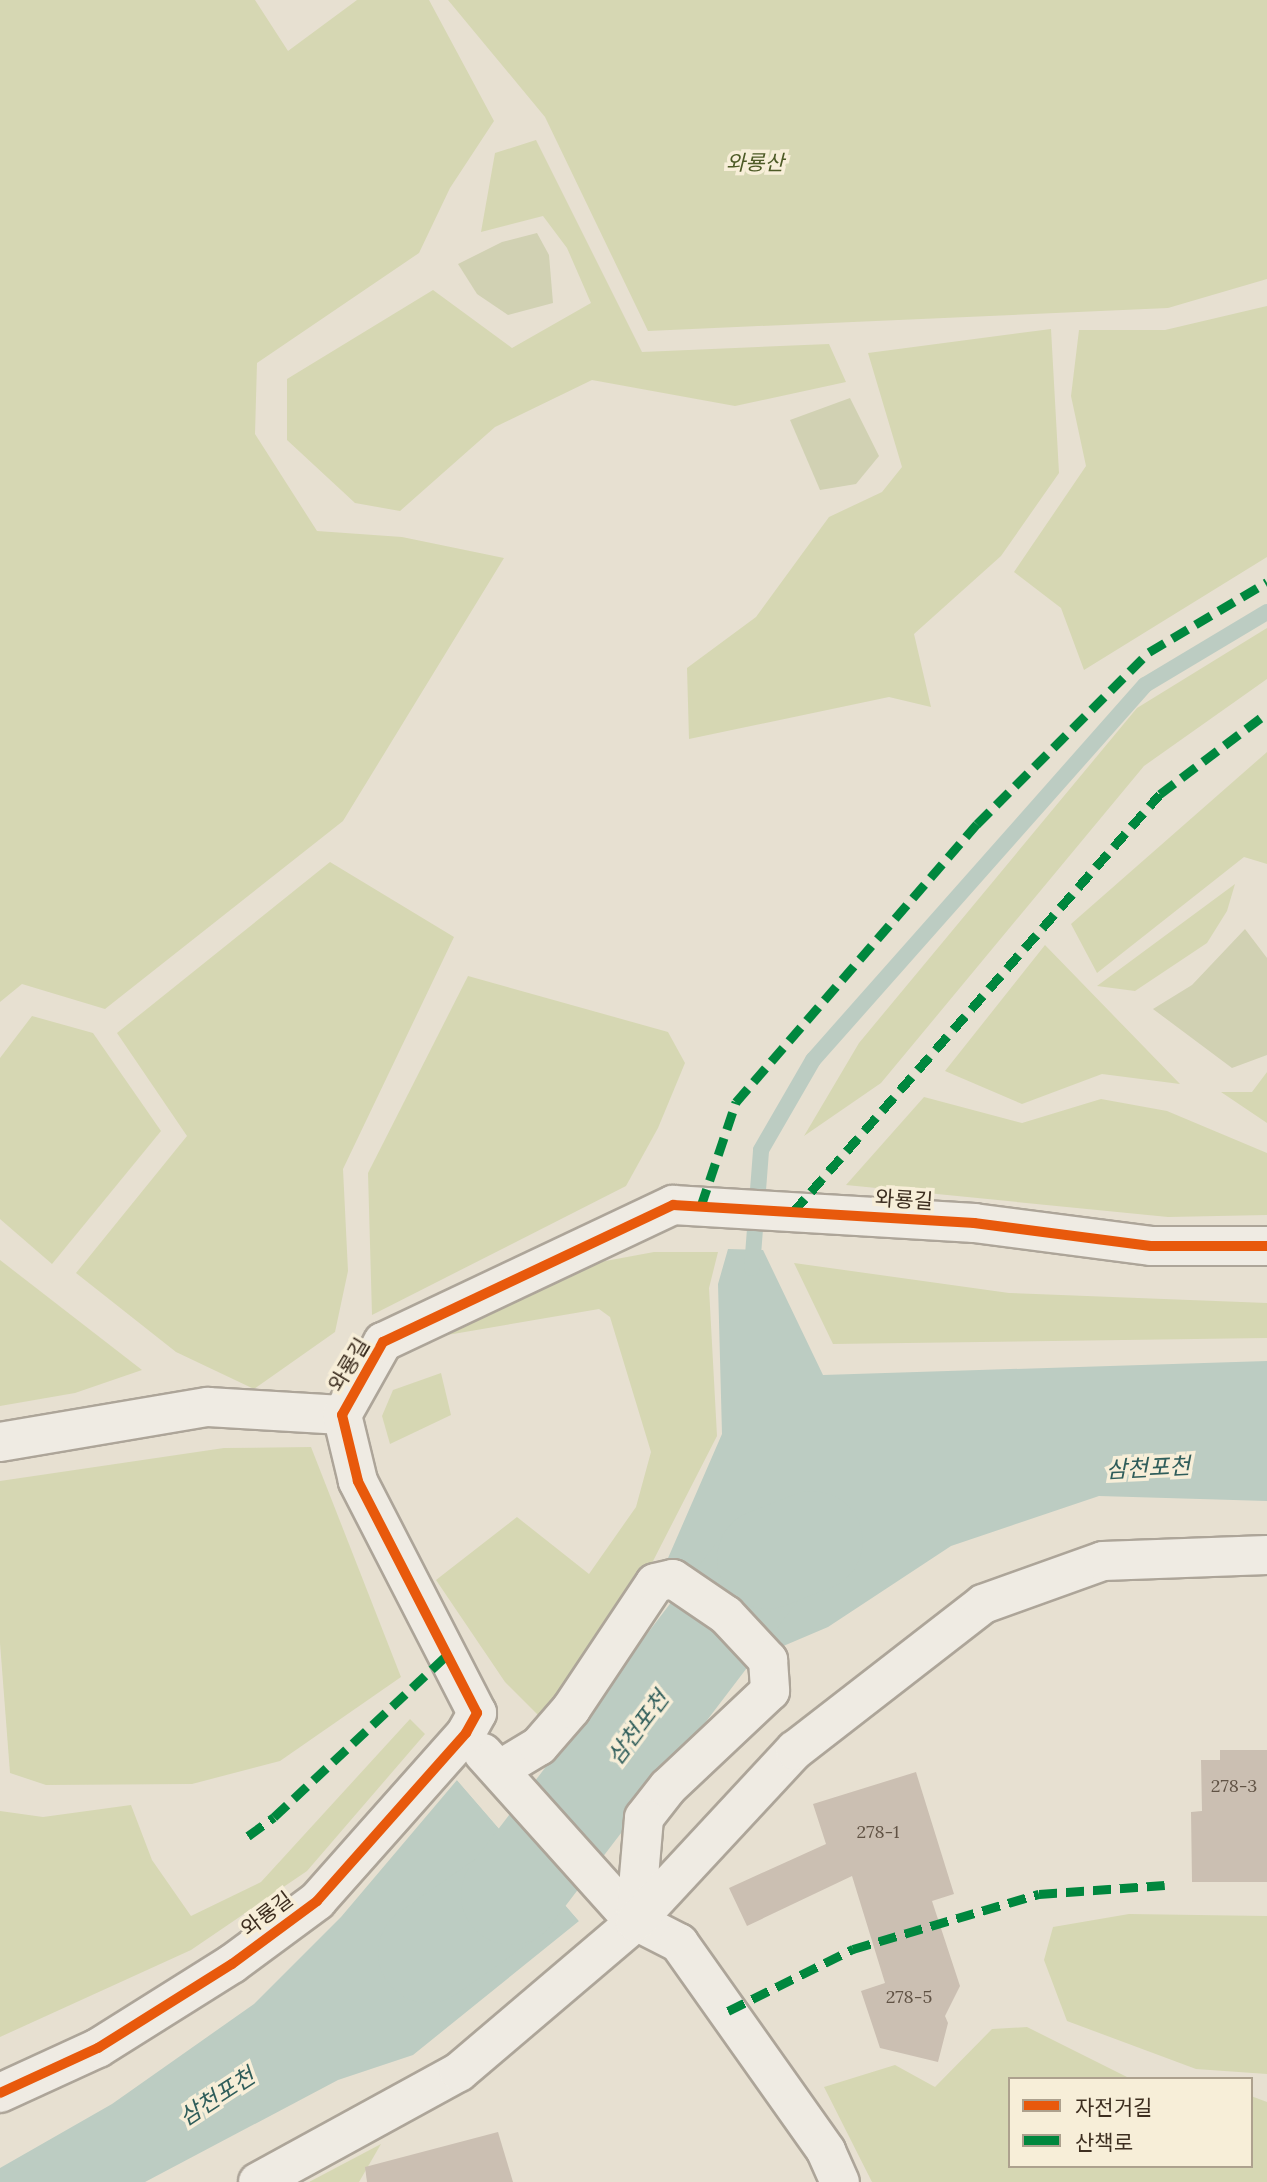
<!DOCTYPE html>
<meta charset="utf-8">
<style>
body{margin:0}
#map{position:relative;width:1267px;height:2182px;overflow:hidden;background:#e7e0d1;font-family:Lora,"Noto Sans KR",serif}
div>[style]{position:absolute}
.green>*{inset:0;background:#d6d7b3}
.cemetery>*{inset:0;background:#d1d1b3}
.water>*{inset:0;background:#bcccc2}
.pier>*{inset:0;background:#e7e0d1}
.stream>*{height:16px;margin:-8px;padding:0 8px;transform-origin:8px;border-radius:8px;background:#bcccc2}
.river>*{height:100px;margin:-50px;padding:0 50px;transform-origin:50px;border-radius:50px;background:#bcccc2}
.building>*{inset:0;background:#cbbfb2}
.roads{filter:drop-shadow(2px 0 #ada599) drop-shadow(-2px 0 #ada599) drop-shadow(0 2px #ada599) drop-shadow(0 -2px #ada599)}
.minor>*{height:38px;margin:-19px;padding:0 19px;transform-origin:19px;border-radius:19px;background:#efebe3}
.quiet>*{height:9px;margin-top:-4.5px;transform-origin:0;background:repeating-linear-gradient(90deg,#00873e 0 18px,transparent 0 27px)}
.cycleway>*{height:10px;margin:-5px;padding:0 5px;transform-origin:5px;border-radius:5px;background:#e8590c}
span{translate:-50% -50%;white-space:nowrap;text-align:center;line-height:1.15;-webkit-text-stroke:7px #f7eed8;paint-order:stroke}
.number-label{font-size:18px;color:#605244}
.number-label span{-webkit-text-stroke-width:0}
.park-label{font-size:21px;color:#4d5a26;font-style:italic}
.street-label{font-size:21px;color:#3d2e20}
.water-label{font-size:23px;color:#2f5d5a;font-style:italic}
.legend{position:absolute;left:1008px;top:2077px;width:245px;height:91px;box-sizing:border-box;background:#f7eed8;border:2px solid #ada18e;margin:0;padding:9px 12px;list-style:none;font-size:21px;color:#3d2e20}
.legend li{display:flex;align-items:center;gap:14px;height:35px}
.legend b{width:35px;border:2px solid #ada18e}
</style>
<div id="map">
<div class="green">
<i style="clip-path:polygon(0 0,255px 0,288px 51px,357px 0,429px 0,494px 121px,450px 188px,419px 253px,257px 363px,255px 434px,317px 531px,402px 537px,504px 558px,343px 821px,105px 1009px,22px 984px,0 1002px)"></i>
<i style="clip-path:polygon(448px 0,1267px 0,1267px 279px,1168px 308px,648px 331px,545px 117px)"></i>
<i style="clip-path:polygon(536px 140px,642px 352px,829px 344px,846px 382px,735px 406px,592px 380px,495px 427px,400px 511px,355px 503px,287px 440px,287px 379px,433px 290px,512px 348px,591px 303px,567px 248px,543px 216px,481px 232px,495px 153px)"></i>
<i style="clip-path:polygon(1267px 306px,1267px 557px,1084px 670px,1061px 608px,1014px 572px,1086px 466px,1071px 396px,1079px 330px,1165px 330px)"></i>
<i style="clip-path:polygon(1051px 329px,1059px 473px,1001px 556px,914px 634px,931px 707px,889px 697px,689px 739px,687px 668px,756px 617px,829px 517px,882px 492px,902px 467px,868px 353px)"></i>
<i style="clip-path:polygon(1267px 628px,1267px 679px,1144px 766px,881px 1083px,804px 1136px,859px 1043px,1137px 708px)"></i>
<i style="clip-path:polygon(1267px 752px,1267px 864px,1244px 857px,1097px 973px,1071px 924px)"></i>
<i style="clip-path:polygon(330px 862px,454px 937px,343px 1169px,348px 1271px,335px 1332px,254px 1389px,176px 1352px,76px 1273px,187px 1136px,117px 1033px)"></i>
<i style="clip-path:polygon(1235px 884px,1227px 911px,1207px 943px,1135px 991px,1097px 986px)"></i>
<i style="clip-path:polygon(1045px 945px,1180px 1084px,1102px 1074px,1022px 1104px,945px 1071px)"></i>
<i style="clip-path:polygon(468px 976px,668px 1032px,685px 1063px,658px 1128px,626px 1186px,372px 1315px,368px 1173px)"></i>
<i style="clip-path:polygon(32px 1016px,93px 1033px,161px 1131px,52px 1264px,0 1219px,0 1058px)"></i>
<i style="clip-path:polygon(1267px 1072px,1267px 1123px,1221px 1092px,1252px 1092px)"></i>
<i style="clip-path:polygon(924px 1097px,1022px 1123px,1101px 1099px,1167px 1111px,1267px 1153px,1267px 1215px,1168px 1217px,846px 1185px)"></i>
<i style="clip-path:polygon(654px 1252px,718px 1252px,709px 1288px,717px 1436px,651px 1565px,544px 1721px,505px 1682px,436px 1580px,517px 1517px,589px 1574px,636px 1507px,651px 1452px,610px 1317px,599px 1309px,424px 1339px,557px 1270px)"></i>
<i style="clip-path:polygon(0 1260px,142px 1370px,75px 1393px,0 1406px)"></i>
<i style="clip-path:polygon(794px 1263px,1009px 1293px,1267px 1303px,1267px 1338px,833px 1344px)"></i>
<i style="clip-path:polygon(441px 1373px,451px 1415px,390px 1444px,382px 1416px,393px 1390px)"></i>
<i style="clip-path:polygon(311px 1447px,401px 1677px,280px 1761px,192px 1784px,46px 1785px,10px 1773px,0 1643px,0 1481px,224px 1448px)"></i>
<i style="clip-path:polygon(410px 1719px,425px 1734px,307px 1871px,191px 1950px,0 2037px,0 1811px,43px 1817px,131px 1805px,152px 1860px,191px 1916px,261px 1882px)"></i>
<i style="clip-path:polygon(1129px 1914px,1267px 1916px,1267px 2074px,1196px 2069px,1067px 2021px,1044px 1960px,1053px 1927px)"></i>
<i style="clip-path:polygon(1027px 2027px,1131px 2079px,1010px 2079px,1010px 2166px,1251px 2166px,1251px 2096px,1267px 2102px,1267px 2182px,872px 2182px,824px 2087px,895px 2065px,935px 2087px,992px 2029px)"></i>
<i style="clip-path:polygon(381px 2144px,359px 2182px,309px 2182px)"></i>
</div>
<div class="cemetery">
<i style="clip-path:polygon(537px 233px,549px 255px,553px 303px,508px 315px,477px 294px,458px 264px,502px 242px)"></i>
<i style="clip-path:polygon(850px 398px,879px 456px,856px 484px,820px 490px,790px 420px)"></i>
<i style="clip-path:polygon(1245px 929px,1267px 958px,1267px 1055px,1232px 1068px,1153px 1009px,1192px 985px)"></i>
</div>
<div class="water">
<i style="clip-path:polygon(728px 1249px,763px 1250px,823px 1375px,1267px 1361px,1267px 1501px,1099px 1496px,951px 1546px,828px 1627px,781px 1647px,665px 1565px,722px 1434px,718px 1284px)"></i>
<i style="clip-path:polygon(457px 1780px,579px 1921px,413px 2055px,338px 2080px,145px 2182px,0 2182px,0 2168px,112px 2104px,254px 2004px,341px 1917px)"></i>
</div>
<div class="pier">
<i style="clip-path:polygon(460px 1778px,582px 1918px,579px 1921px,457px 1780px)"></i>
</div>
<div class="stream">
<i style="left:752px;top:1268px;width:118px;rotate:-85.6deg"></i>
<i style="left:761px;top:1150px;width:104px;rotate:-60deg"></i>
<i style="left:813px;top:1060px;width:501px;rotate:-48.48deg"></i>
<i style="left:1145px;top:685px;width:142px;rotate:-30.9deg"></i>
</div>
<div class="river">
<i style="left:428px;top:1953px;width:101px;rotate:-34.9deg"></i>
<i style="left:511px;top:1895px;width:422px;rotate:-52.7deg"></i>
<i style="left:767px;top:1559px;width:49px;rotate:-21.4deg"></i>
</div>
<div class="building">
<i style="clip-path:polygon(1220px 1750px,1267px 1750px,1267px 1882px,1192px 1882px,1191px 1812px,1202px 1811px,1201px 1760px,1220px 1760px)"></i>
<i style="clip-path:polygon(916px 1772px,954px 1894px,932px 1901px,960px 1986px,945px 2016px,948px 2023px,938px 2062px,880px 2048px,861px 1991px,885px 1983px,852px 1876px,747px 1926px,729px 1888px,826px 1844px,813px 1804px)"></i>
<i style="clip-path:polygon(498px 2132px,513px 2182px,367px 2182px,365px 2167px)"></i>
</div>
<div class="roads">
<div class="minor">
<i style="left:0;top:1442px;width:211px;rotate:-9.6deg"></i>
<i style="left:208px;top:1407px;width:134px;rotate:3.4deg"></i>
<i style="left:483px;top:1753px;width:223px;rotate:48.1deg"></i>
<i style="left:632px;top:1919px;width:53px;rotate:27.1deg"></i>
<i style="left:679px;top:1943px;width:255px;rotate:54.7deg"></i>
<i style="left:826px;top:2151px;width:34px;rotate:66deg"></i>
<i style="left:499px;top:1770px;width:47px;rotate:-31deg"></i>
<i style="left:539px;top:1746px;width:49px;rotate:-49.1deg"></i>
<i style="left:571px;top:1709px;width:151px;rotate:-56.3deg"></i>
<i style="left:655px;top:1583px;width:18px;rotate:-13deg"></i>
<i style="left:673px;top:1579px;width:64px;rotate:34.2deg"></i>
<i style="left:726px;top:1615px;width:62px;rotate:47deg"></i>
<i style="left:768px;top:1660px;width:31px;rotate:86deg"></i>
<i style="left:770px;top:1691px;width:140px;rotate:136.7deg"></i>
<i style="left:668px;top:1787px;width:39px;rotate:128deg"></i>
<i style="left:644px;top:1818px;width:104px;rotate:94.9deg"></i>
<i style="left:0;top:2093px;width:108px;rotate:-24.7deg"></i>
<i style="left:98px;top:2048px;width:158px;rotate:-32.1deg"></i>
<i style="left:232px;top:1964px;width:106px;rotate:-36.5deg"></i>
<i style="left:317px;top:1901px;width:225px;rotate:-48.4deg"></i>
<i style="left:466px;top:1733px;width:23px;rotate:-61deg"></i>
<i style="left:477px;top:1713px;width:261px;rotate:-117.2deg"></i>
<i style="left:358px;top:1481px;width:68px;rotate:-103.6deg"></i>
<i style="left:342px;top:1415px;width:84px;rotate:-60.7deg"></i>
<i style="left:383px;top:1342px;width:321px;rotate:-25.3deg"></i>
<i style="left:673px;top:1205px;width:302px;rotate:3.4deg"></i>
<i style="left:974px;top:1223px;width:178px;rotate:7.4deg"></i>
<i style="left:1151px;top:1246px;width:116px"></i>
<i style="left:258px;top:2182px;width:229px;rotate:-28.7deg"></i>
<i style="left:459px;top:2072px;width:231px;rotate:-40.4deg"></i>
<i style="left:635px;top:1922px;width:235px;rotate:-47.1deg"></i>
<i style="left:795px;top:1750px;width:238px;rotate:-37.8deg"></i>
<i style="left:983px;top:1604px;width:127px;rotate:-19.7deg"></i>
<i style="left:1103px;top:1561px;width:164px;rotate:-2.1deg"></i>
</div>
</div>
<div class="quiet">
<i style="left:701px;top:1206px;width:110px;rotate:-71.4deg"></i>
<i style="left:736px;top:1102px;width:368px;rotate:-49.1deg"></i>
<i style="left:977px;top:824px;width:243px;rotate:-45deg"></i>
<i style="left:1149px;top:652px;width:137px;rotate:-30.7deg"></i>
<i style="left:793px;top:1212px;width:556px;rotate:-48.72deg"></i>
<i style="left:1160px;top:794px;width:134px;rotate:-37.1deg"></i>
<i style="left:248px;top:1836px;width:32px;rotate:-36deg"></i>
<i style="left:274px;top:1817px;width:237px;rotate:-43.1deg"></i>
<i style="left:728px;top:2011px;width:140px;rotate:-26.4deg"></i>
<i style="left:853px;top:1949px;width:194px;rotate:-16.5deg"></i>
<i style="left:1039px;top:1894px;width:126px;rotate:-4.1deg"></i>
</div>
<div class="cycleway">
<i style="left:0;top:2093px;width:108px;rotate:-24.7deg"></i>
<i style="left:98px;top:2048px;width:158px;rotate:-32.1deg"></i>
<i style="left:232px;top:1964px;width:106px;rotate:-36.5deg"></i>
<i style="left:317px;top:1901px;width:225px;rotate:-48.4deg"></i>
<i style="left:466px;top:1733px;width:23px;rotate:-61deg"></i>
<i style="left:477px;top:1713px;width:261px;rotate:-117.2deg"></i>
<i style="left:358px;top:1481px;width:68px;rotate:-103.6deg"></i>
<i style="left:342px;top:1415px;width:84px;rotate:-60.7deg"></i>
<i style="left:383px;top:1342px;width:321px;rotate:-25.3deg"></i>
<i style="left:673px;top:1205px;width:302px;rotate:3.4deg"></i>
<i style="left:974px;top:1223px;width:178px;rotate:7.4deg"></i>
<i style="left:1151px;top:1246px;width:116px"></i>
</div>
<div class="number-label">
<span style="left:1234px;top:1786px">278-3</span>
<span style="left:878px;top:1832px">278-1</span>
<span style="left:909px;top:1997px">278-5</span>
</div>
<div class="park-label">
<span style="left:755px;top:163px">와룡산</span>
</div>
<div class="street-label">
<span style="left:904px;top:1200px;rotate:4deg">와룡길</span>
<span style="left:349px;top:1365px;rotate:-59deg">와룡길</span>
<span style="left:267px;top:1914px;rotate:-37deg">와룡길</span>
</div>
<div class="water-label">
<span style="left:1148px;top:1468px;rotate:-3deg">삼천포천</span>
<span style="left:638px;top:1728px;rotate:-53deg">삼천포천</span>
<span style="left:217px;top:2097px;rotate:-33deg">삼천포천</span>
</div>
<ul class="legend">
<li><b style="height:9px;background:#e8590c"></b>자전거길</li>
<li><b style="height:9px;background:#00873e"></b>산책로</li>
</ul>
</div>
